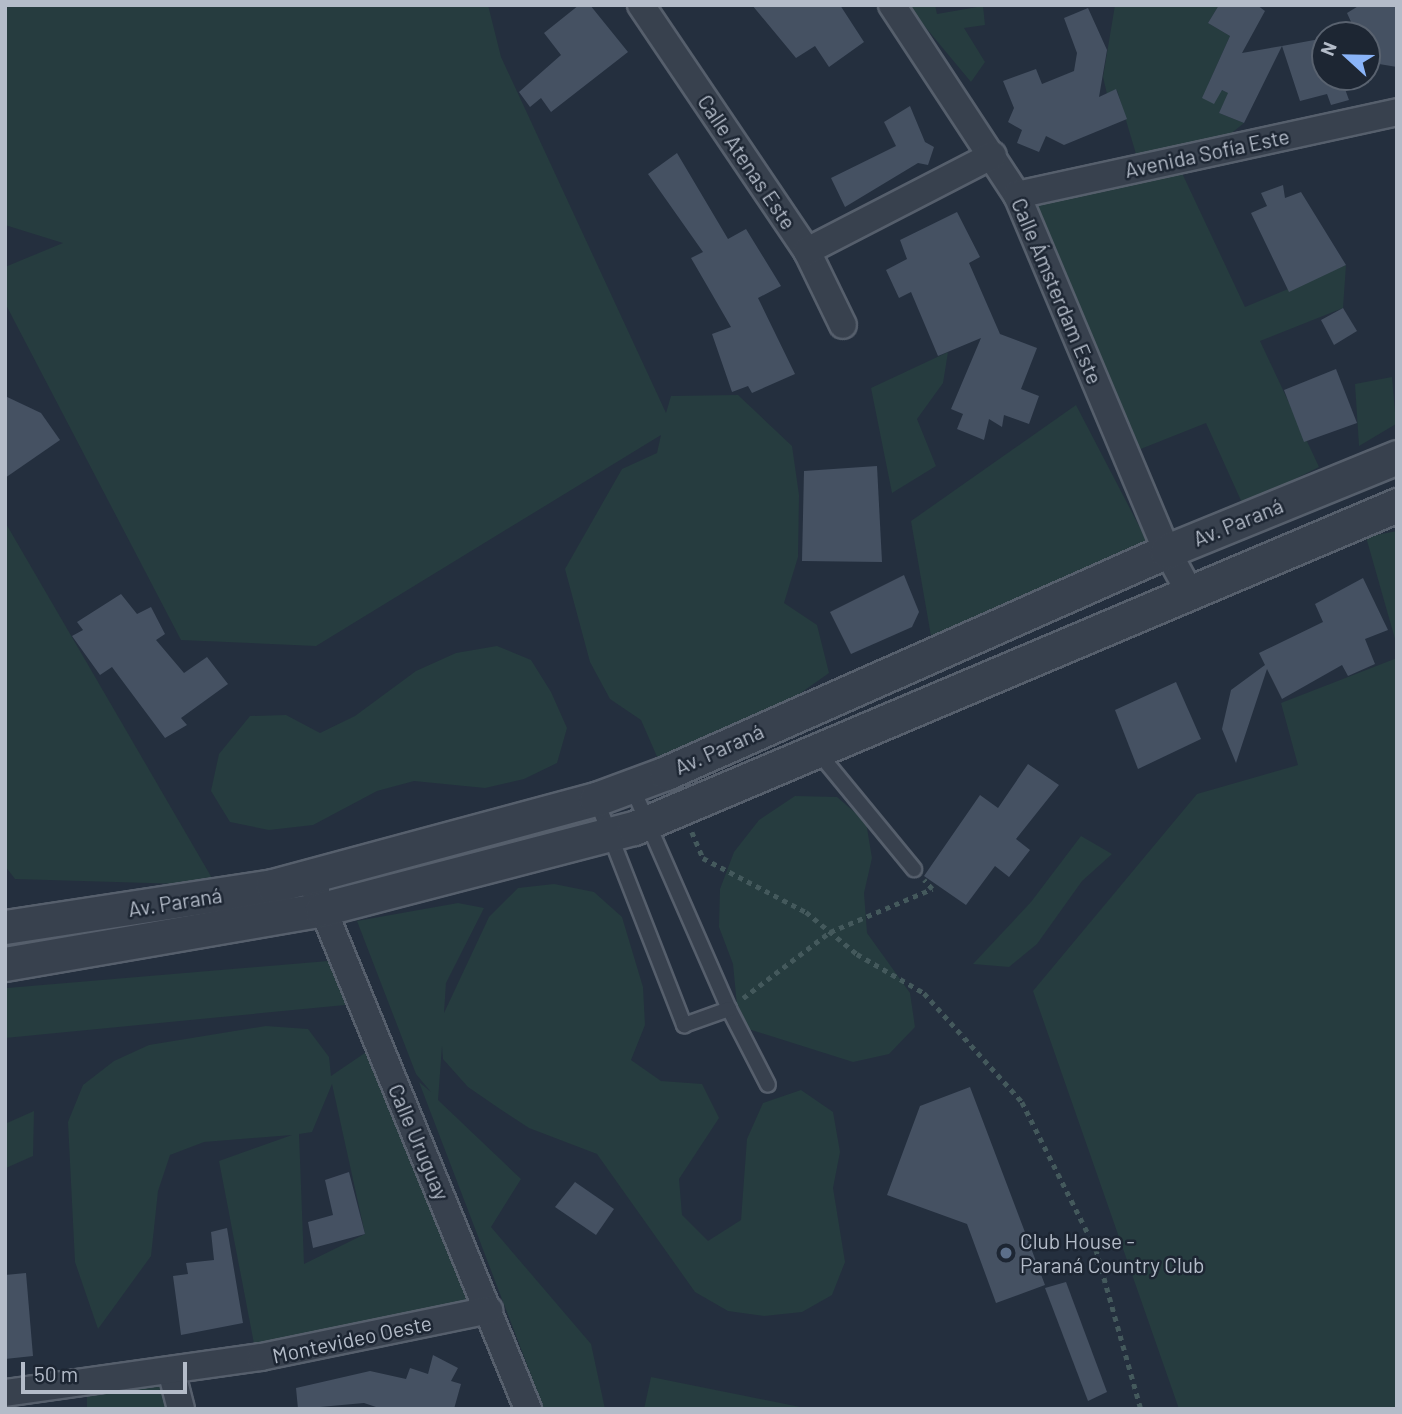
<!DOCTYPE html>
<meta charset="utf-8">
<style>
body{margin:0}
#map{position:relative;width:1402px;height:1414px;overflow:hidden;background:#242f3e;font-family:Barlow,sans-serif}
div>[style]{position:absolute}
.green>*{inset:0;background:#263c3f}
.building>*{inset:0;background:#455162}
.path>*{height:4.5px;margin-top:-2.25px;transform-origin:0;background:repeating-linear-gradient(90deg,#44595c 0 5px,transparent 0 10px)}
.roads{filter:drop-shadow(2px 0 #565f6c) drop-shadow(-2px 0 #565f6c) drop-shadow(0 2px #565f6c) drop-shadow(0 -2px #565f6c)}
.service>*{height:14px;margin:-7px;padding:0 7px;transform-origin:7px;border-radius:7px;background:#38414e}
.minor>*{height:26px;margin:-13px;padding:0 13px;transform-origin:13px;border-radius:13px;background:#38414e}
.tertiary>*{height:33px;margin:-16.5px;padding:0 16.5px;transform-origin:16.5px;border-radius:16.5px;background:#38414e}
.dots>*{width:19px;height:19px;translate:-50% -50%;box-sizing:border-box;border:4px solid #1d2633;border-radius:50%}
span{translate:-50% -50%;white-space:nowrap;text-align:center;line-height:1.15;-webkit-text-stroke:5px #1d2633;paint-order:stroke}
.street-label{font-size:21px;color:#b4bcc9}
.poi-label{font-size:21px;color:#b4bcc9}
.left{translate:0 -50%;text-align:left}
.frame{position:absolute;inset:0;border:7px solid #b4bcc9;pointer-events:none}
.north{position:absolute;left:1311px;top:21px;width:70px;height:70px;box-sizing:border-box;background:#1d2633;border:2px solid #59626f;border-radius:50%;rotate:292deg;font-size:19px;font-weight:700;line-height:28px;text-align:center;color:#b4bcc9}
.north::after{content:'';display:block;margin:auto;width:24px;height:32px;background:#8ab4f8;clip-path:polygon(50% 0,100% 100%,50% 72%,0 100%)}
.scale{position:absolute;left:21px;top:1362px;width:166px;height:32px;box-sizing:border-box;border:4px solid #b4bcc9;border-top:0;padding-left:9px;font-size:21px;line-height:24px;white-space:nowrap;color:#b4bcc9;-webkit-text-stroke:5px #1d2633;paint-order:stroke}
</style>
<div id="map">
<div class="green">
<i style="clip-path:polygon(5px 5px,488px 5px,501px 57px,666px 413px,671px 396px,738px 395px,792px 446px,799px 495px,798px 557px,784px 603px,817px 625px,829px 673px,748px 730px,662px 768px,641px 720px,610px 699px,590px 662px,565px 569px,622px 469px,657px 453px,661px 435px,316px 646px,181px 640px,5px 303px,5px 267px,63px 243px,5px 225px)"></i>
<i style="clip-path:polygon(907px 5px,935px 5px,937px 14px,983px 6px,985px 25px,964px 28px,985px 62px,971px 82px)"></i>
<i style="clip-path:polygon(1115px 5px,1219px 5px,1208px 23px,1230px 36px,1208px 85px,1229px 93px,1219px 113px,1244px 123px,1229px 135px,1136px 154px,1117px 90px,1107px 94px,1103px 77px)"></i>
<i style="clip-path:polygon(1181px 171px,1245px 307px,1346px 265px,1343px 308px,1260px 341px,1319px 467px,1243px 505px,1206px 423px,1128px 454px,1030px 193px)"></i>
<i style="clip-path:polygon(948px 352px,943px 383px,917px 419px,936px 466px,892px 493px,871px 388px)"></i>
<i style="clip-path:polygon(1392px 377px,1396px 424px,1359px 446px,1355px 384px)"></i>
<i style="clip-path:polygon(1076px 405px,1150px 547px,932px 642px,911px 521px)"></i>
<i style="clip-path:polygon(5px 522px,216px 885px,15px 879px,5px 866px)"></i>
<i style="clip-path:polygon(1397px 531px,1397px 646px,1366px 537px)"></i>
<i style="clip-path:polygon(497px 646px,531px 660px,551px 692px,567px 728px,557px 763px,524px 779px,485px 788px,414px 781px,377px 791px,313px 825px,269px 830px,230px 822px,211px 791px,219px 754px,250px 716px,286px 715px,320px 733px,355px 716px,416px 671px,456px 653px)"></i>
<i style="clip-path:polygon(1397px 658px,1397px 1409px,1179px 1409px,1033px 991px,1197px 794px,1298px 765px,1281px 703px)"></i>
<i style="clip-path:polygon(795px 796px,837px 797px,866px 822px,872px 858px,864px 893px,867px 933px,910px 993px,915px 1027px,889px 1054px,853px 1062px,739px 1026px,733px 964px,719px 927px,720px 889px,734px 852px,759px 820px)"></i>
<i style="clip-path:polygon(1081px 836px,1112px 854px,1082px 881px,1037px 944px,1009px 967px,973px 964px,1031px 902px)"></i>
<i style="clip-path:polygon(554px 884px,594px 892px,622px 917px,643px 987px,645px 1025px,631px 1060px,661px 1081px,702px 1084px,719px 1118px,679px 1179px,682px 1215px,708px 1241px,741px 1220px,747px 1139px,763px 1103px,801px 1090px,833px 1112px,840px 1152px,833px 1188px,845px 1262px,832px 1295px,802px 1312px,764px 1316px,728px 1311px,695px 1292px,597px 1154px,529px 1128px,500px 1109px,468px 1087px,443px 1059px,442px 1046px,438px 1100px,521px 1179px,491px 1227px,591px 1344px,605px 1409px,544px 1409px,419px 1082px,431px 1092px,416px 1074px,357px 921px,458px 903px,484px 908px,446px 983px,444px 1013px,489px 917px,518px 888px)"></i>
<i style="clip-path:polygon(352px 959px,345px 1005px,5px 1038px,7px 988px)"></i>
<i style="clip-path:polygon(evenodd,266px 1026px,308px 1029px,329px 1057px,331px 1076px,381px 1042px,485px 1307px,256px 1354px,219px 1161px,292px 1135px,204px 1142px,170px 1155px,158px 1191px,151px 1256px,98px 1329px,75px 1262px,68px 1122px,83px 1085px,114px 1061px,149px 1045px,266px 1026px,332px 1084px,365px 1234px,304px 1264px,299px 1134px,312px 1132px,332px 1084px)"></i>
<i style="clip-path:polygon(34px 1111px,33px 1156px,6px 1168px,7px 1123px)"></i>
<i style="clip-path:polygon(166px 1375px,176px 1409px,87px 1409px,87px 1386px)"></i>
<i style="clip-path:polygon(651px 1377px,810px 1409px,644px 1409px)"></i>
</div>
<div class="building">
<i style="clip-path:polygon(579px 5px,590px 5px,628px 52px,551px 112px,541px 98px,530px 107px,519px 92px,561px 55px,544px 33px)"></i>
<i style="clip-path:polygon(752px 5px,840px 5px,864px 42px,829px 67px,815px 46px,796px 58px)"></i>
<i style="clip-path:polygon(1219px 5px,1257px 5px,1265px 11px,1242px 53px,1282px 46px,1244px 123px,1219px 113px,1228px 93px,1222px 90px,1214px 104px,1202px 98px,1230px 36px,1208px 23px)"></i>
<i style="clip-path:polygon(1360px 5px,1397px 5px,1397px 67px,1367px 62px,1367px 35px,1357px 35px,1347px 13px)"></i>
<i style="clip-path:polygon(1088px 8px,1107px 50px,1099px 97px,1116px 89px,1127px 119px,1064px 145px,1046px 136px,1039px 152px,1017px 143px,1022px 130px,1008px 122px,1014px 108px,1003px 81px,1036px 69px,1042px 84px,1074px 71px,1077px 53px,1064px 18px)"></i>
<i style="clip-path:polygon(1325px 38px,1325px 77px,1368px 77px,1369px 83px,1345px 89px,1349px 100px,1331px 105px,1327px 94px,1300px 101px,1282px 46px)"></i>
<i style="clip-path:polygon(910px 106px,925px 142px,934px 147px,928px 165px,918px 163px,845px 207px,831px 178px,896px 146px,884px 122px)"></i>
<i style="clip-path:polygon(677px 153px,728px 239px,746px 229px,781px 286px,758px 298px,795px 374px,752px 393px,748px 386px,732px 392px,712px 334px,731px 327px,691px 258px,703px 252px,648px 174px)"></i>
<i style="clip-path:polygon(1283px 185px,1285px 198px,1301px 192px,1346px 265px,1289px 292px,1251px 213px,1267px 206px,1261px 193px)"></i>
<i style="clip-path:polygon(957px 212px,980px 257px,969px 263px,1000px 334px,1037px 348px,1021px 389px,1039px 396px,1029px 424px,1004px 415px,1002px 427px,989px 419px,984px 440px,957px 429px,963px 414px,951px 409px,981px 338px,938px 356px,911px 292px,899px 298px,886px 270px,907px 259px,900px 240px)"></i>
<i style="clip-path:polygon(1343px 308px,1357px 331px,1334px 345px,1321px 320px)"></i>
<i style="clip-path:polygon(1336px 369px,1357px 423px,1304px 442px,1284px 390px)"></i>
<i style="clip-path:polygon(5px 396px,41px 413px,60px 440px,5px 478px)"></i>
<i style="clip-path:polygon(877px 466px,882px 562px,802px 561px,804px 471px)"></i>
<i style="clip-path:polygon(904px 575px,919px 612px,912px 627px,851px 654px,830px 612px)"></i>
<i style="clip-path:polygon(1363px 578px,1388px 630px,1365px 639px,1375px 664px,1348px 676px,1342px 665px,1282px 699px,1267px 669px,1236px 763px,1222px 729px,1231px 690px,1265px 665px,1259px 653px,1323px 622px,1315px 604px)"></i>
<i style="clip-path:polygon(121px 594px,137px 614px,151px 607px,165px 634px,156px 640px,184px 673px,207px 657px,228px 684px,181px 718px,187px 725px,165px 738px,112px 667px,100px 675px,72px 636px,83px 630px,77px 622px)"></i>
<i style="clip-path:polygon(1176px 682px,1201px 739px,1138px 769px,1115px 710px)"></i>
<i style="clip-path:polygon(1028px 764px,1059px 785px,1016px 839px,1030px 850px,1009px 877px,995px 866px,966px 905px,924px 876px,980px 795px,998px 808px)"></i>
<i style="clip-path:polygon(970px 1087px,1045px 1285px,996px 1303px,967px 1224px,887px 1195px,920px 1106px)"></i>
<i style="clip-path:polygon(349px 1172px,365px 1234px,313px 1248px,308px 1222px,333px 1215px,325px 1180px)"></i>
<i style="clip-path:polygon(575px 1182px,614px 1209px,596px 1235px,555px 1207px)"></i>
<i style="clip-path:polygon(227px 1228px,243px 1323px,181px 1335px,173px 1276px,188px 1274px,186px 1263px,214px 1260px,211px 1232px)"></i>
<i style="clip-path:polygon(26px 1273px,33px 1356px,5px 1359px,5px 1275px)"></i>
<i style="clip-path:polygon(1066px 1282px,1107px 1392px,1088px 1401px,1045px 1288px)"></i>
<i style="clip-path:polygon(433px 1355px,458px 1368px,451px 1381px,461px 1384px,454px 1409px,382px 1409px,364px 1403px,298px 1409px,296px 1388px,370px 1371px,406px 1379px,410px 1368px,428px 1374px)"></i>
</div>
<div class="path">
<i style="left:692px;top:832px;width:28px;rotate:67deg"></i>
<i style="left:703px;top:858px;width:116px;rotate:27.7deg"></i>
<i style="left:806px;top:912px;width:66px;rotate:39.5deg"></i>
<i style="left:857px;top:954px;width:78px;rotate:30.2deg"></i>
<i style="left:924px;top:993px;width:147px;rotate:48deg"></i>
<i style="left:1022px;top:1102px;width:165px;rotate:63.3deg"></i>
<i style="left:1096px;top:1249px;width:166px;rotate:74.3deg"></i>
<i style="left:743px;top:998px;width:109px;rotate:-37.2deg"></i>
<i style="left:830px;top:932px;width:111px;rotate:-22.9deg"></i>
<i style="left:932px;top:889px;width:12px;rotate:-132deg"></i>
</div>
<div class="roads">
<div class="service">
<i style="left:817px;top:751px;width:153px;rotate:50.6deg"></i>
<i style="left:632px;top:787px;width:242px;rotate:66.4deg"></i>
<i style="left:729px;top:1009px;width:85px;rotate:62.8deg"></i>
<i style="left:596px;top:799px;width:243px;rotate:68.7deg"></i>
<i style="left:684px;top:1025px;width:48px;rotate:-19.6deg"></i>
</div>
<div class="minor">
<i style="left:641px;top:5px;width:297px;rotate:56deg"></i>
<i style="left:807px;top:251px;width:82px;rotate:64.1deg"></i>
<i style="left:892px;top:5px;width:227px;rotate:56.7deg"></i>
<i style="left:1017px;top:195px;width:386px;rotate:67.2deg"></i>
<i style="left:1167px;top:551px;width:48px;rotate:61.3deg"></i>
<i style="left:1017px;top:195px;width:389px;rotate:-12.3deg"></i>
<i style="left:807px;top:251px;width:209px;rotate:-27.3deg"></i>
<i style="left:316px;top:892px;width:559px;rotate:67.7deg"></i>
<i style="left:171px;top:1370px;width:40px;rotate:75.6deg"></i>
<i style="left:5px;top:1393px;width:259px;rotate:-8deg"></i>
<i style="left:261px;top:1357px;width:233px;rotate:-11.6deg"></i>
</div>
<div class="tertiary">
<i style="left:5px;top:927px;width:271px;rotate:-8.7deg"></i>
<i style="left:273px;top:886px;width:335px;rotate:-15.1deg"></i>
<i style="left:596px;top:799px;width:75px;rotate:-20.4deg"></i>
<i style="left:666px;top:773px;width:548px;rotate:-23.9deg"></i>
<i style="left:1167px;top:551px;width:248px;rotate:-22.2deg"></i>
<i style="left:5px;top:964px;width:322px;rotate:-9.8deg"></i>
<i style="left:322px;top:909px;width:322px;rotate:-14.6deg"></i>
<i style="left:634px;top:828px;width:829px;rotate:-22.94deg"></i>
</div>
</div>
<div class="dots">
<i style="left:1006px;top:1253px;background:#5c6f8a"></i>
</div>
<div class="street-label">
<span style="left:1207px;top:153px;rotate:-12deg">Avenida Sofía Este</span>
<span style="left:747px;top:162px;rotate:56deg">Calle Atenas Este</span>
<span style="left:1057px;top:291px;rotate:67deg">Calle Ámsterdam Este</span>
<span style="left:1238px;top:522px;rotate:-22deg">Av. Paraná</span>
<span style="left:719px;top:749px;rotate:-24deg">Av. Paraná</span>
<span style="left:175px;top:902px;rotate:-9deg">Av. Paraná</span>
<span style="left:419px;top:1142px;rotate:67deg">Calle Uruguay</span>
<span style="left:352px;top:1339px;rotate:-12deg">Montevideo Oeste</span>
</div>
<div class="poi-label">
<span class="left" style="left:1020px;top:1253px">Club House -<br>Paraná Country Club</span>
</div>
<div class="frame"></div>
<div class="north">N</div>
<div class="scale">50 m</div>
</div>
